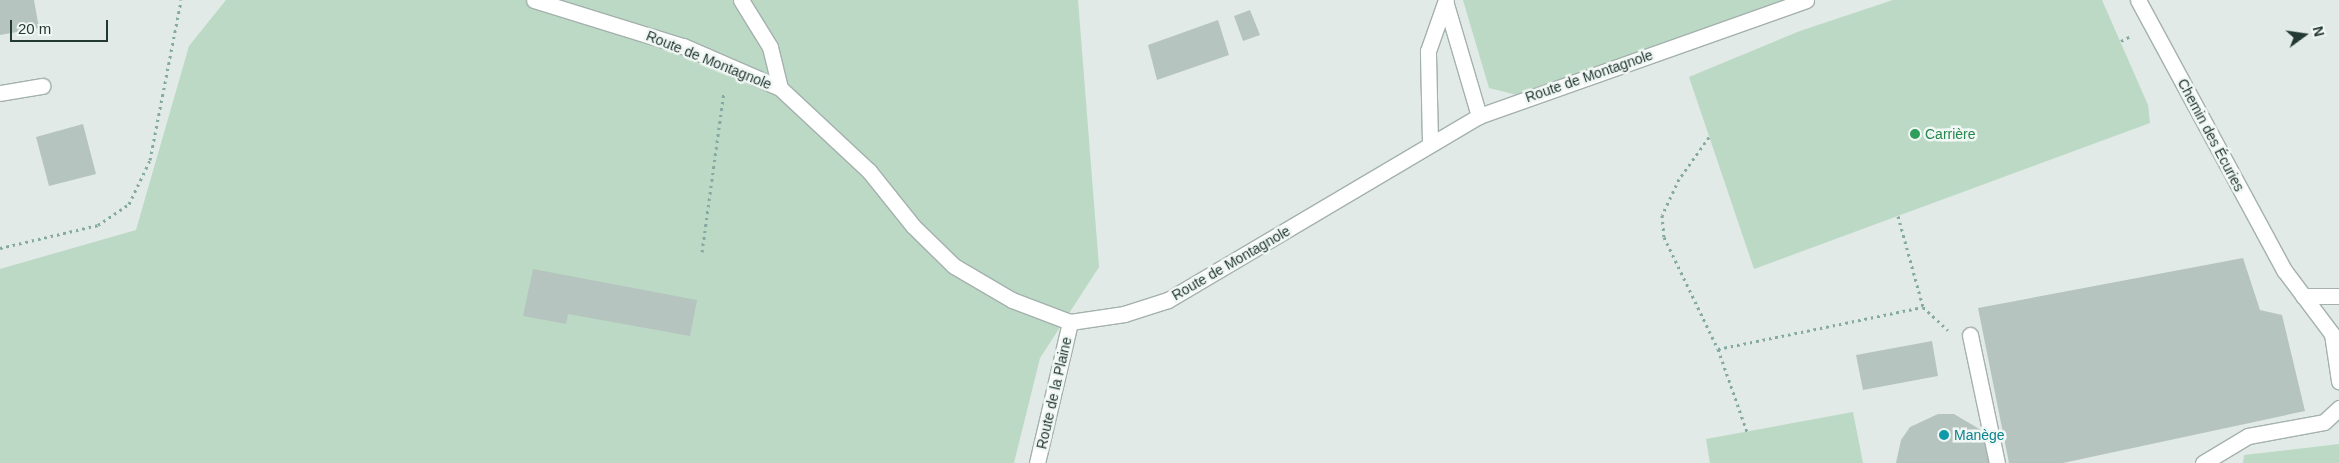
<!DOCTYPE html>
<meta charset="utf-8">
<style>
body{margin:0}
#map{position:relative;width:2339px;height:463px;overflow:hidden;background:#e1eae6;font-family:Arial,sans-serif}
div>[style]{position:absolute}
.green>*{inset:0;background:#bbd9c5}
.building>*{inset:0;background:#b6c4bf}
.path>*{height:3px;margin-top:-1.5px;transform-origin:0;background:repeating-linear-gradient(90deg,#84aaa1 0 2.5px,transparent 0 6.5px)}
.roads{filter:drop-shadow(1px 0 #a4b1ad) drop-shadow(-1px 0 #a4b1ad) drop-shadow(0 1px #a4b1ad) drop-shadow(0 -1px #a4b1ad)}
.minor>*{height:15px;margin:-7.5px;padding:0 7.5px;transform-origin:7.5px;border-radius:7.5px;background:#fff}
.dots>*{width:14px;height:14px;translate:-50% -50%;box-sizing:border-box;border:2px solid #f1f7f4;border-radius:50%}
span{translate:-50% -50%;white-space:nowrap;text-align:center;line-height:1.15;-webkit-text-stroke:5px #f1f7f4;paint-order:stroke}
.street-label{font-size:14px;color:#233934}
.leisure-label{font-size:14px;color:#27864d}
.left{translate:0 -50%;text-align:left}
.culture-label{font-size:14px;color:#0d838f}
.north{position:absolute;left:2279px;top:10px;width:50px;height:50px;-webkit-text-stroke:4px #f1f7f4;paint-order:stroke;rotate:76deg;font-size:14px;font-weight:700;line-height:20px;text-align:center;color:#233934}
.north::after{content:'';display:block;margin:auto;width:18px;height:22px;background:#233934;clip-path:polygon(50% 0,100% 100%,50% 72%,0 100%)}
.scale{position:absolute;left:10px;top:20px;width:98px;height:22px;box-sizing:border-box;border:2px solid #233934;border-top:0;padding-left:6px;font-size:15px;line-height:18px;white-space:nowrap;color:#233934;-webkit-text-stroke:4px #f1f7f4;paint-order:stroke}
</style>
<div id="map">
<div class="green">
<i style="clip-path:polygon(226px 0,1078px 0,1099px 267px,1040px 358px,1014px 463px,0 463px,0 269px,136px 230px,189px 46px)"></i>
<i style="clip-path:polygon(1463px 0,1784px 0,1525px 97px,1489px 88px)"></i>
<i style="clip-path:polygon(1893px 0,2102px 0,2148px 105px,2150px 123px,1754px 269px,1689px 77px,1800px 31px)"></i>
<i style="clip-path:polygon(1853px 412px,1863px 463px,1710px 463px,1706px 439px)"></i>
<i style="clip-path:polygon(2339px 444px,2339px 463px,2243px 463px,2244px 455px)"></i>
</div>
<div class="building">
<i style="clip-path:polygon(0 0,34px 0,39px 28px,0 35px)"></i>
<i style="clip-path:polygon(1250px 10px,1260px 35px,1243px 41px,1234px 16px)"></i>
<i style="clip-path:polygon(1218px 20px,1229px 55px,1157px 80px,1148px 45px)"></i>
<i style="clip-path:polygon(83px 124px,96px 174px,49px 186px,36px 137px)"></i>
<i style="clip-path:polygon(2243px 258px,2260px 310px,2282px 315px,2305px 411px,2063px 463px,2009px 463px,1978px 308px)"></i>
<i style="clip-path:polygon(533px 269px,697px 300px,690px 336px,568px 314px,566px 324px,523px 316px)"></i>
<i style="clip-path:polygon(1932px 341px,1938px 376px,1863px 390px,1856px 355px)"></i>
<i style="clip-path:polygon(1938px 414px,1954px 414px,1981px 430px,1989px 444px,1992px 463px,1896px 463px,1901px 440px,1910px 427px)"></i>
</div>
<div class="path">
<i style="left:2121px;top:41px;width:11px;rotate:-27deg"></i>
<i style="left:1709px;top:137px;width:52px;rotate:125.5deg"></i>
<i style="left:1679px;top:179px;width:40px;rotate:115deg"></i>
<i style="left:1662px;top:215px;width:22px;rotate:85deg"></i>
<i style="left:1664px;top:237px;width:124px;rotate:64.3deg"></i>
<i style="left:1718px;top:349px;width:209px;rotate:-11.6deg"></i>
<i style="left:1923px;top:307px;width:34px;rotate:43deg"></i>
<i style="left:1898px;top:216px;width:94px;rotate:74.6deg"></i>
<i style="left:0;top:248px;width:101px;rotate:-13.2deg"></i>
<i style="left:98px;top:225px;width:37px;rotate:-34deg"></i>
<i style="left:129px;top:204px;width:49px;rotate:-64.5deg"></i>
<i style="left:150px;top:160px;width:163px;rotate:-79deg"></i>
<i style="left:702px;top:252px;width:162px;rotate:-82.2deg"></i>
<i style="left:1718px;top:349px;width:88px;rotate:70.7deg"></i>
</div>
<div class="roads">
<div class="minor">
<i style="left:534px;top:0;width:156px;rotate:17.2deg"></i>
<i style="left:683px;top:46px;width:106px;rotate:23.4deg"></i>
<i style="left:780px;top:88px;width:122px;rotate:43deg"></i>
<i style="left:869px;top:171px;width:70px;rotate:51.3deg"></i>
<i style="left:913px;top:226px;width:57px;rotate:44.3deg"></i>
<i style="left:954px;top:266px;width:67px;rotate:30.4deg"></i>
<i style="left:1012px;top:300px;width:62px;rotate:20.8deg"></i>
<i style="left:1070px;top:322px;width:55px;rotate:-8.4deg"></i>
<i style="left:1124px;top:314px;width:46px;rotate:-17.7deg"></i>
<i style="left:1168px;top:300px;width:361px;rotate:-30.6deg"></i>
<i style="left:1479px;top:116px;width:347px;rotate:-19.5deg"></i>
<i style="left:741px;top:0;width:55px;rotate:58.3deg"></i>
<i style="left:770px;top:47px;width:42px;rotate:76.3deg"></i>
<i style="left:2138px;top:0;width:307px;rotate:61.6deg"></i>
<i style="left:2284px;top:270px;width:80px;rotate:53.1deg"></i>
<i style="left:2332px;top:334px;width:48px;rotate:81.5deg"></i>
<i style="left:1446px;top:4px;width:117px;rotate:73.6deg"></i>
<i style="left:0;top:93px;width:43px;rotate:-9.5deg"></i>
<i style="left:1430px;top:142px;width:91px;rotate:-91.3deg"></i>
<i style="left:1428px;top:51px;width:54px;rotate:-70.6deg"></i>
<i style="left:2303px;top:296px;width:36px"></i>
<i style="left:1970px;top:335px;width:131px;rotate:78.1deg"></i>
<i style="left:1037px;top:463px;width:145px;rotate:-76.8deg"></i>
<i style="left:2203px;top:463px;width:52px;rotate:-31deg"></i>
<i style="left:2248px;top:436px;width:77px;rotate:-10.4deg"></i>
<i style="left:2324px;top:422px;width:21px;rotate:-43deg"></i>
</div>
</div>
<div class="dots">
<i style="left:1915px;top:134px;background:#2e9e5b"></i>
<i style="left:1944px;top:435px;background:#0f9aa8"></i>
</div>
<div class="street-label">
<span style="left:709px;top:60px;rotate:22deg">Route de Montagnole</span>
<span style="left:1589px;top:76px;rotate:-19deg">Route de Montagnole</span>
<span style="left:2211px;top:135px;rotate:62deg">Chemin des Écuries</span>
<span style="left:1231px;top:263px;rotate:-30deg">Route de Montagnole</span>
<span style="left:1054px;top:393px;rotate:-77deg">Route de la Plaine</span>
</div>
<div class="leisure-label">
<span class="left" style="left:1925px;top:134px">Carrière</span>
</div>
<div class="culture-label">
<span class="left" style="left:1954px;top:435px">Manège</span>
</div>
<div class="north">N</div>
<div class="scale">20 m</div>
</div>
